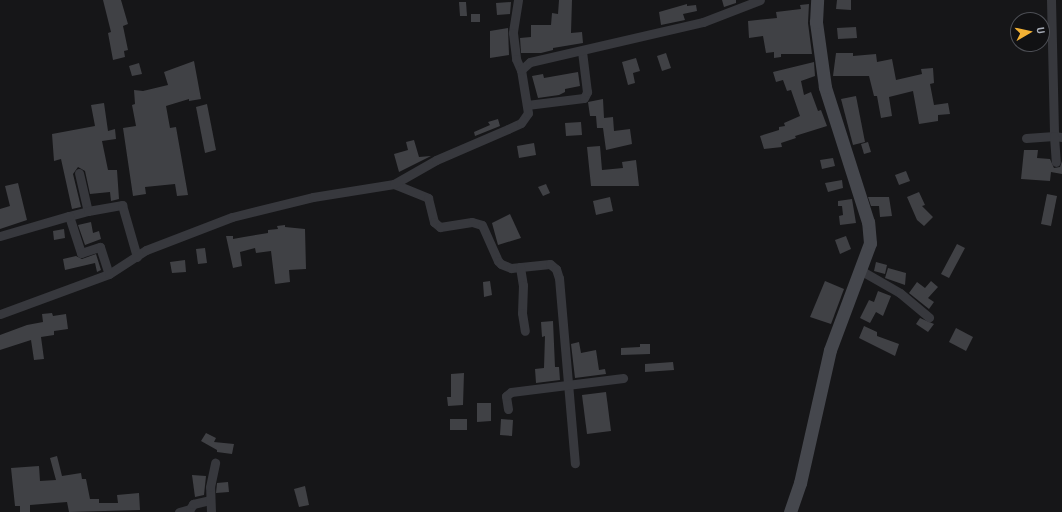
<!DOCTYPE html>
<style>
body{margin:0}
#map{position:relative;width:1062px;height:512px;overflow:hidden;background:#161618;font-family:"Archivo Narrow",sans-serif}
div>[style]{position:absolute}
.building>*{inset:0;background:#404145}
.street>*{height:9px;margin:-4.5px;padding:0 4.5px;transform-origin:4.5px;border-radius:4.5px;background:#37383d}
.secondary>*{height:13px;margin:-6.5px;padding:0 6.5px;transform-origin:6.5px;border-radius:6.5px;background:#45474d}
span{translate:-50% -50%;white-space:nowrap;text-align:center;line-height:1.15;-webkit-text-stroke:4px #111113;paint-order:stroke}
.north{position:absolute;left:1010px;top:12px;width:40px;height:40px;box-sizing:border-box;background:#111113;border:1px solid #4d4f55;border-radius:50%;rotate:81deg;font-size:11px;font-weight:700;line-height:16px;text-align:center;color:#a8adb8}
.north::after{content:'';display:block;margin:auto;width:14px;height:18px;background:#f2b134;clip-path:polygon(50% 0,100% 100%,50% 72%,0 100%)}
</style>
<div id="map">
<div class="building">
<i style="clip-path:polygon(103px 0,121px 0,128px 24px,123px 26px,128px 50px,124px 51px,125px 57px,113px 60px,108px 33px,111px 32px)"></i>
<i style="clip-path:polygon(559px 0,572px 0,571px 33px,582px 32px,583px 43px,553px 48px,553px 50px,541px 53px,521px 53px,520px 38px,531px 37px,531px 25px,551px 25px,552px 13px,558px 14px)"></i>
<i style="clip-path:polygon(722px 0,736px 0,736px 3px,724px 7px)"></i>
<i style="clip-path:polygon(837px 0,851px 0,851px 10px,836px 9px)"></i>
<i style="clip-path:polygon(459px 2px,466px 2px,467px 16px,460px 16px)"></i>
<i style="clip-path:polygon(511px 2px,510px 14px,497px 15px,496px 3px)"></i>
<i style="clip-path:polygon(687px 4px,687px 6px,696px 5px,697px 11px,683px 14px,685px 20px,661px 25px,659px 12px)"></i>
<i style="clip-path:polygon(809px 4px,808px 23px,812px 54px,781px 54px,781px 57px,774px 58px,774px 52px,766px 53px,763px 36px,749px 38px,748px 21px,777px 18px,776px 12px,801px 9px,800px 5px)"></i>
<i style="clip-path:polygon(471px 14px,480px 14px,480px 22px,471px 22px)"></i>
<i style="clip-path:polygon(856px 27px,857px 38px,838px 39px,837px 28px)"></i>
<i style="clip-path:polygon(508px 28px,509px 55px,490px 58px,490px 31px)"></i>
<i style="clip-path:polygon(666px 53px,671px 68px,662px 71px,657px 56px)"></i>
<i style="clip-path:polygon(836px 53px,853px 53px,853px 56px,876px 54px,877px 62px,892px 59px,896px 80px,922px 74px,921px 69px,933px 68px,934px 83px,930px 84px,934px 105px,948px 103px,950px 114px,938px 115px,938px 121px,919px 124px,913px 91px,889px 97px,892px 116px,881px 118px,877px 96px,874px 96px,869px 76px,833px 76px)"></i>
<i style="clip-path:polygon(636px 58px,640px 71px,633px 73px,635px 83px,628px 85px,622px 62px)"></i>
<i style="clip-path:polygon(194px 61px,201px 99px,189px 101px,189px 99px,166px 106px,170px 128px,176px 127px,188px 195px,177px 196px,175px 184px,145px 187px,146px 194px,133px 196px,123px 128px,136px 126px,132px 105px,135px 104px,134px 90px,143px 91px,168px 85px,164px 72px)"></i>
<i style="clip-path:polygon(814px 62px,815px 76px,801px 81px,804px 95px,811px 92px,818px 111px,821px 110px,827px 126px,795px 136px,796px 138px,781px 143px,782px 147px,764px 149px,760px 136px,779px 130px,779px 127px,785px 126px,784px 123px,800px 116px,791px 90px,787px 91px,783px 80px,776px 82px,773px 72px)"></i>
<i style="clip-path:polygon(139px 63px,142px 74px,132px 76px,129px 66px)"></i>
<i style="clip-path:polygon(578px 72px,580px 86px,565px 89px,565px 92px,559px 95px,538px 98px,532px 76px,543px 74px,544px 78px)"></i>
<i style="clip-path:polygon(856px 96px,865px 142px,853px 145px,841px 99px)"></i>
<i style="clip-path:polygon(603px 99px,604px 118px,613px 117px,614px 131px,630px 129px,632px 144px,606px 150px,603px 128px,597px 128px,596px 116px,590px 116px,588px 102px)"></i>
<i style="clip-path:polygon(104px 103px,108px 131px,115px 129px,116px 139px,102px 141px,108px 170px,117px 170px,119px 199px,111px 201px,110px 192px,90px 194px,85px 171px,78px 167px,73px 174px,81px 207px,72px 209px,61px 159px,54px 161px,52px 134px,95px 126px,91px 105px)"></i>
<i style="clip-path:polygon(207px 104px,216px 150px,205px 153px,196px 107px)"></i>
<i style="clip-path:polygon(498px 119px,500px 126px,475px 136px,474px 132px,490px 125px,488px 122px)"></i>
<i style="clip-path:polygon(581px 122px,582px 135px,566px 136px,565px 123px)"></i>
<i style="clip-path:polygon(414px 140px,419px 157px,431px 156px,399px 172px,394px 154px,408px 150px,406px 142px)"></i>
<i style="clip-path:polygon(868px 142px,871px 152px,864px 154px,861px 144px)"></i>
<i style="clip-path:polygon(534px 143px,536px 155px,519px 158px,517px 146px)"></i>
<i style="clip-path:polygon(600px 146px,602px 170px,623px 168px,622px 162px,636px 160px,639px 186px,591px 186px,587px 147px)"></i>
<i style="clip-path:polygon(1024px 150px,1038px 150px,1037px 158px,1050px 159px,1054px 168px,1060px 167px,1062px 161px,1062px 174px,1051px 172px,1050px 181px,1021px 179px)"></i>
<i style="clip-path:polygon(833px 158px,835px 166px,822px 169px,820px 160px)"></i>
<i style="clip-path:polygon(906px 171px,910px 181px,899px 185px,895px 175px)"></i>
<i style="clip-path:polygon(842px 180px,843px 188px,828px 192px,825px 183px)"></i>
<i style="clip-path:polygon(18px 183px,27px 220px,0 229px,0 209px,10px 206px,5px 186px)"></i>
<i style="clip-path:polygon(546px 184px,550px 193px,543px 196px,538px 187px)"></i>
<i style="clip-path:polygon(919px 192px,925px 205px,922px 206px,933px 217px,924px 226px,917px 220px,907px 197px)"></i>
<i style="clip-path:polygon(1047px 194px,1057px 196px,1051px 226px,1041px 224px)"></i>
<i style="clip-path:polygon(610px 197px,613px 211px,596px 215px,593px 201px)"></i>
<i style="clip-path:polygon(868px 197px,889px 197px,892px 216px,880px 217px,879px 206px,871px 206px)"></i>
<i style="clip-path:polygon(852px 199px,856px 223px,840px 225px,839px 216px,843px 215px,842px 206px,838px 206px,838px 201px)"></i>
<i style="clip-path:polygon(510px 214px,521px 238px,498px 245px,492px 223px)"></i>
<i style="clip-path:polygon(91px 222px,93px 233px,99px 231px,101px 239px,85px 245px,78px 225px)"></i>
<i style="clip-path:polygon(285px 225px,285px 227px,305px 229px,306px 269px,289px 270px,290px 282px,275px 284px,271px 251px,256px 253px,255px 248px,240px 252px,242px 266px,233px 268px,226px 236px,233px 236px,233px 239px,244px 237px,268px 233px,268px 230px,278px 229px,277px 226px)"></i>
<i style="clip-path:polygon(64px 229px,65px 238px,54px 240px,53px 231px)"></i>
<i style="clip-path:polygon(846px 236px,851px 249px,840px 254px,835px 240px)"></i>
<i style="clip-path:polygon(957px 244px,965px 248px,949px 278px,941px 274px)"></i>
<i style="clip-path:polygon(205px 248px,207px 263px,198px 264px,196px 249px)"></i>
<i style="clip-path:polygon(96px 254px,101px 270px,97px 272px,95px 263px,65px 270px,63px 259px,76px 256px,82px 259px)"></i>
<i style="clip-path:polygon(185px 260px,186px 272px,172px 273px,170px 262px)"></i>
<i style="clip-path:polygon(876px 262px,887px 265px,885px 274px,874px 271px)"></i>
<i style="clip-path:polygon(888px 268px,906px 273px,905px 285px,885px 278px)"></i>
<i style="clip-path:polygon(490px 281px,492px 295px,484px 297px,483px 282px)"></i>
<i style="clip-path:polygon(825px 281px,844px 289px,831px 324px,810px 317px)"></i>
<i style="clip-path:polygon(931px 281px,938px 287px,928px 298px,934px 302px,929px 309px,909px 293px,917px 282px,925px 288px)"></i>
<i style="clip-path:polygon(878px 291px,891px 296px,883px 316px,876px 312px,870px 323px,860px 318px,869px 300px,874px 302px)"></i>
<i style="clip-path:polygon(52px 313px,53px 316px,66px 314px,68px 329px,54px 331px,54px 335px,41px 337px,44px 359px,34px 360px,31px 340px,0 350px,0 335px,27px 325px,43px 322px,42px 314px)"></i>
<i style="clip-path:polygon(920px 318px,934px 324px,928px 332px,916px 324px)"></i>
<i style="clip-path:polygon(553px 321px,555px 367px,559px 367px,560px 380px,536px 383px,535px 369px,544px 368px,545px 336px,542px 337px,541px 322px)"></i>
<i style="clip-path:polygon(864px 326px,877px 332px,877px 336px,899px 344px,895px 356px,859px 338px)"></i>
<i style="clip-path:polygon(956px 328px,973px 337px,966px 351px,949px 342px)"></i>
<i style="clip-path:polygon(579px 342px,581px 353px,596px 350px,599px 370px,605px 369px,606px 374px,575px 378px,571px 344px)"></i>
<i style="clip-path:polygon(640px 344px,650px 344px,650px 354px,621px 355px,621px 348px,640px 347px)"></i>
<i style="clip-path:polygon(673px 362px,674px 370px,645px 372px,645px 364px)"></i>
<i style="clip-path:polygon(464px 373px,463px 405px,448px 406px,447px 397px,451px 397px,451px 374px)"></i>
<i style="clip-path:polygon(606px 392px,611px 431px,587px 434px,582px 395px)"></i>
<i style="clip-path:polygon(477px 403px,491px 403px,491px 421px,477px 422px)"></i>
<i style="clip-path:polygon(450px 419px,467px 419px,467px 430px,450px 430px)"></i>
<i style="clip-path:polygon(501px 419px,513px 420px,512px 436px,500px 435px)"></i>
<i style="clip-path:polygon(206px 433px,216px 438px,214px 442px,234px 444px,232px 454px,217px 452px,217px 450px,201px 441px)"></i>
<i style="clip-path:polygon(57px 456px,62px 476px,81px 473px,82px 479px,86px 479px,90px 499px,99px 499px,99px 503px,118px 503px,117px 495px,139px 493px,140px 510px,69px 512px,67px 502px,30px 505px,30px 512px,20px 512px,20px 506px,15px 506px,11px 468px,39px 466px,40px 481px,56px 480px,50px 458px)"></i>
<i style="clip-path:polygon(192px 475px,206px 476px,204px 495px,195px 497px)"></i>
<i style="clip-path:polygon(228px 482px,229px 492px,216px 493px,217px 483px)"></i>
<i style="clip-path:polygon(305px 486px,309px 505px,299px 507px,294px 489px)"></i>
</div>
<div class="street">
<i style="left:518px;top:0;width:33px;rotate:99deg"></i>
<i style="left:513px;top:33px;width:26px;rotate:83deg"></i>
<i style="left:516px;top:59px;width:12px;rotate:66deg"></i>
<i style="left:1051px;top:0;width:136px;rotate:88.7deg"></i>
<i style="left:1054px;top:136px;width:8px;rotate:7deg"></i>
<i style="left:527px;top:105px;width:57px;rotate:-7deg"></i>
<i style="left:584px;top:98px;width:7px;rotate:-63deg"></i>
<i style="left:587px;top:92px;width:41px;rotate:-97deg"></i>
<i style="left:1026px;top:138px;width:28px;rotate:-4deg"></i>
<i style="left:1054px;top:136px;width:26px;rotate:86deg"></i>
<i style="left:79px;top:173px;width:39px;rotate:77deg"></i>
<i style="left:88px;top:211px;width:20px;rotate:165deg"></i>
<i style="left:69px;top:216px;width:39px;rotate:72deg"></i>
<i style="left:81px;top:253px;width:20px;rotate:-18deg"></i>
<i style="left:100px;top:247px;width:28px;rotate:72deg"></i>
<i style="left:394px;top:184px;width:37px;rotate:22deg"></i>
<i style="left:428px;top:198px;width:25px;rotate:76deg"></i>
<i style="left:434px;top:222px;width:8px;rotate:40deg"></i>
<i style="left:440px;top:227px;width:32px;rotate:-9deg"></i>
<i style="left:472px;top:222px;width:10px;rotate:17deg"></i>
<i style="left:482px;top:225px;width:39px;rotate:66deg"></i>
<i style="left:498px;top:261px;width:4px;rotate:45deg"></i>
<i style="left:501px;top:264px;width:11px;rotate:22deg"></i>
<i style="left:511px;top:268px;width:39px;rotate:-6deg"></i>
<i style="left:550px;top:264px;width:8px;rotate:40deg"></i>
<i style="left:556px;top:269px;width:9px;rotate:72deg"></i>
<i style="left:559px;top:278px;width:186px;rotate:85.1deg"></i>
<i style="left:88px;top:211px;width:35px;rotate:-10deg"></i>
<i style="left:122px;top:205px;width:54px;rotate:73.9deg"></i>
<i style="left:0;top:236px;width:72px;rotate:-16.2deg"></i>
<i style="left:520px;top:267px;width:18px;rotate:81deg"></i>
<i style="left:523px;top:285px;width:28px;rotate:92deg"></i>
<i style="left:522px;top:313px;width:18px;rotate:81deg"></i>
<i style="left:860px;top:270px;width:46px;rotate:29.9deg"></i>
<i style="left:900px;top:293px;width:38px;rotate:40deg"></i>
<i style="left:0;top:314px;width:116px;rotate:-20.2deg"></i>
<i style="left:109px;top:274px;width:44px;rotate:-33deg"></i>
<i style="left:146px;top:250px;width:92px;rotate:-21deg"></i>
<i style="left:232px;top:217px;width:83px;rotate:-13.9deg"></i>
<i style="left:313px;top:197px;width:82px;rotate:-9.1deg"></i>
<i style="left:394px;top:184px;width:48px;rotate:-29.7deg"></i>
<i style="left:436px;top:160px;width:78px;rotate:-23.3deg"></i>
<i style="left:508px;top:129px;width:14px;rotate:-25deg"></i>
<i style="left:521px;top:123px;width:12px;rotate:-55deg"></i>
<i style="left:528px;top:113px;width:44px;rotate:-99.2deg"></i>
<i style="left:521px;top:70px;width:12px;rotate:-42deg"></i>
<i style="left:530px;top:62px;width:178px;rotate:-13deg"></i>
<i style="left:703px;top:22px;width:61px;rotate:-21.1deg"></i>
<i style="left:508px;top:409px;width:13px;rotate:-99deg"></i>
<i style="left:506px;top:396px;width:6px;rotate:-39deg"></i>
<i style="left:511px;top:392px;width:113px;rotate:-7.1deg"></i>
<i style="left:179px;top:512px;width:11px;rotate:-15deg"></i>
<i style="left:190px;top:509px;width:6px;rotate:-59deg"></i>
<i style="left:193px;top:504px;width:17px;rotate:-13deg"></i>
<i style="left:211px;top:512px;width:25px;rotate:-92deg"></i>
<i style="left:210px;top:487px;width:25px;rotate:-78deg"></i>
</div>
<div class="secondary">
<i style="left:790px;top:512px;width:31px;rotate:-71deg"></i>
<i style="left:800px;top:483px;width:136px;rotate:-77.3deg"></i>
<i style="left:830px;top:350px;width:114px;rotate:-69.5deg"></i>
<i style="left:870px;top:243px;width:21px;rotate:-95deg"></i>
<i style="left:868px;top:222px;width:142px;rotate:-107.7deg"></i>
<i style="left:825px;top:87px;width:66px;rotate:-97.9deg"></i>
<i style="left:816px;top:22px;width:22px;rotate:-87deg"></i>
</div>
<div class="north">U</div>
</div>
